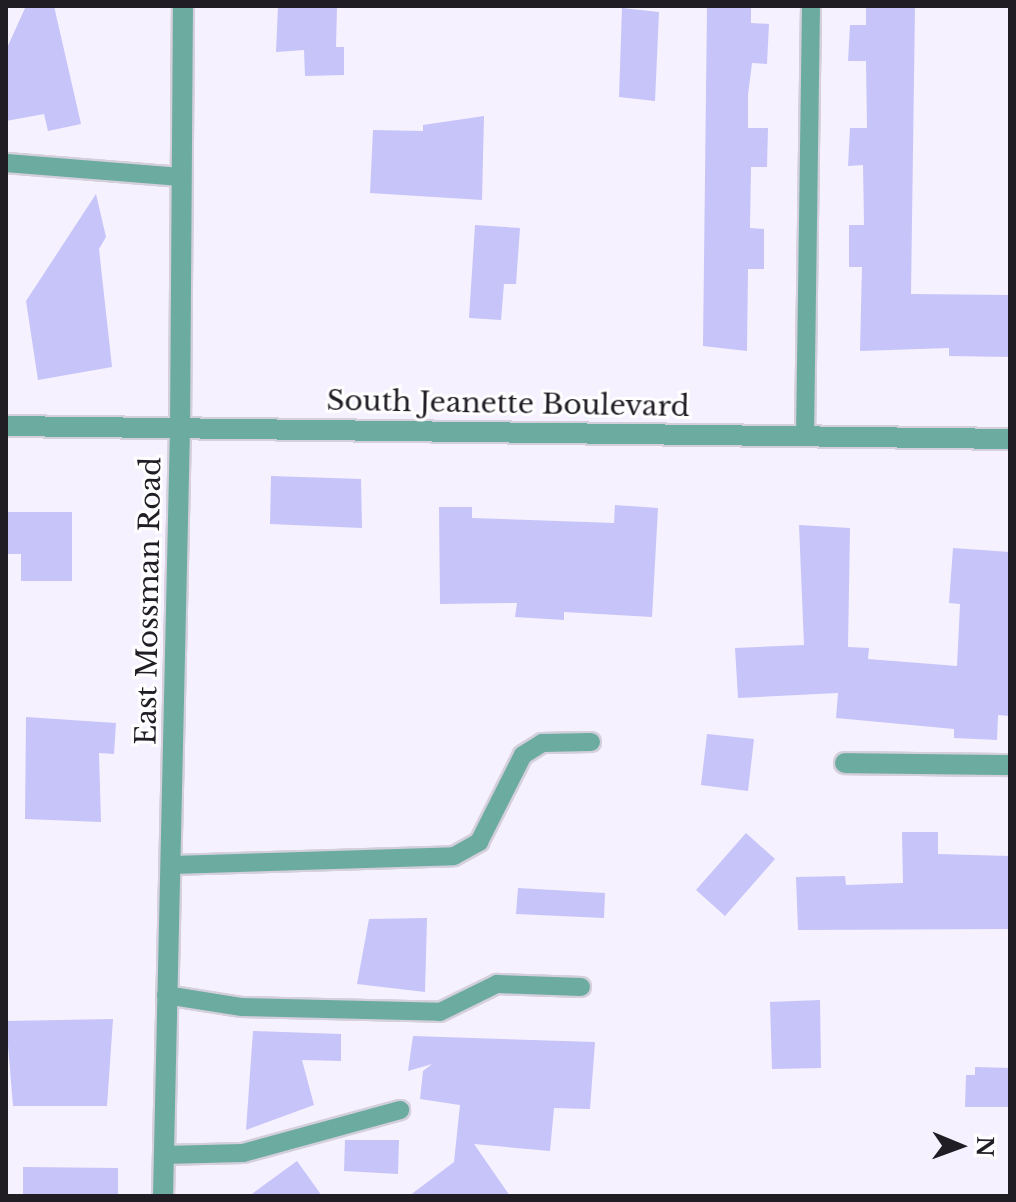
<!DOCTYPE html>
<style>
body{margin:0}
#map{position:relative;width:1016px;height:1202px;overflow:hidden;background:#f6f1ff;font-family:"Libre Baskerville",serif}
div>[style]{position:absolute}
.building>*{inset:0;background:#c6c4f9}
.roads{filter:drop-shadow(2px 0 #d4cfdc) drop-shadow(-2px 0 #d4cfdc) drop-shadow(0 2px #d4cfdc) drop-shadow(0 -2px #d4cfdc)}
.lane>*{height:18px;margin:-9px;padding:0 9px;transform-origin:9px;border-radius:9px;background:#6cab9f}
.street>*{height:20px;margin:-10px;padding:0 10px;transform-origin:10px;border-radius:10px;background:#6cab9f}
span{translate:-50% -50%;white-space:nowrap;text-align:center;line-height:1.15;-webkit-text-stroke:6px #fff;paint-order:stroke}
.street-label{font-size:28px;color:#211d25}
.frame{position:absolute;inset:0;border:8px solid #211d25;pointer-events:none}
.north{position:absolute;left:920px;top:1106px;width:80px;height:80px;-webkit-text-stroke:6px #fff;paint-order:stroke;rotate:91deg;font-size:22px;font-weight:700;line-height:32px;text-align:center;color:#211d25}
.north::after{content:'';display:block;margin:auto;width:28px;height:36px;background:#211d25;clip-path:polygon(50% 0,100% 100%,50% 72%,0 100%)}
</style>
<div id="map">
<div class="building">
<i style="clip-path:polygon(26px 6px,54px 6px,81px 124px,48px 131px,44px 114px,6px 121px,6px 50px)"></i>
<i style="clip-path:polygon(278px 6px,337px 6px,336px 47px,344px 47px,344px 75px,305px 76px,304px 50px,276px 52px)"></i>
<i style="clip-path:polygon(707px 6px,751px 6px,751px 23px,769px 24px,767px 64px,752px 63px,748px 95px,748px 128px,768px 128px,767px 167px,751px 167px,750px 228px,764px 229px,764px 269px,748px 269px,747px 351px,703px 346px)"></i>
<i style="clip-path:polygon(866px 6px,915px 6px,911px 294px,1010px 295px,1010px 357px,949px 356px,949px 348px,860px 351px,862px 267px,849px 267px,849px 225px,864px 225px,863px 165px,848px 166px,850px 128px,867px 128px,866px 61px,848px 61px,850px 25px,866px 25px)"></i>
<i style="clip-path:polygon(622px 8px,659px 12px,655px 101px,619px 97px)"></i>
<i style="clip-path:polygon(484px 116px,482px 200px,370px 193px,373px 130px,423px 131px,423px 125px)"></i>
<i style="clip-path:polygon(96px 194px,106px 237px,99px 249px,112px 367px,38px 380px,26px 301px)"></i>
<i style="clip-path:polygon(475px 225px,520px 228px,516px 284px,504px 284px,501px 320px,469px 318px)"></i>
<i style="clip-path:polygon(271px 476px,361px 479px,362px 528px,270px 524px)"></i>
<i style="clip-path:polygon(615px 505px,658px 508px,652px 617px,564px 612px,564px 620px,515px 617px,517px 603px,440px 604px,439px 507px,472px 507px,472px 518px,614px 523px)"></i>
<i style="clip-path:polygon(7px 512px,72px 512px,72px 581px,21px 581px,21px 554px,7px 554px)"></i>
<i style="clip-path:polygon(799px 525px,850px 528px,848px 647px,869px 648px,868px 659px,957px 666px,960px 604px,949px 603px,953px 548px,1010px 552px,1010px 716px,998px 715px,997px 740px,954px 738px,954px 729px,836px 718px,838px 693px,738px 698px,735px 648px,804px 645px)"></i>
<i style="clip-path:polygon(26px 717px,116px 723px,114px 754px,99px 753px,101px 822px,25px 819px)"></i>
<i style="clip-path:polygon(707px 734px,754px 739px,748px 791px,701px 785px)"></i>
<i style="clip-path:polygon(902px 832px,938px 832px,938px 854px,1010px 856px,1010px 929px,798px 930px,796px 877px,845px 876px,846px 885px,903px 883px)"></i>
<i style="clip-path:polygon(746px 833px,775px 859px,725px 916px,696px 890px)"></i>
<i style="clip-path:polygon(518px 888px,605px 893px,604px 918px,516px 914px)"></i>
<i style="clip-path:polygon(427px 918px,425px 992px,357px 984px,369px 919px)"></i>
<i style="clip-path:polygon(820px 1000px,821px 1068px,772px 1069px,770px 1002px)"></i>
<i style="clip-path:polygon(113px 1019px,107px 1106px,13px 1106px,6px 1021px)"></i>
<i style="clip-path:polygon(253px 1031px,341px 1034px,341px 1061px,302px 1060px,314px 1105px,246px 1130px)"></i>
<i style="clip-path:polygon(413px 1036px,595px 1042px,590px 1109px,554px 1108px,550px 1151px,474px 1144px,510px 1196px,409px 1196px,454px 1162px,460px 1105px,420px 1099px,423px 1071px,432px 1064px,408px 1071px)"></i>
<i style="clip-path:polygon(975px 1067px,1010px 1068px,1010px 1107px,965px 1107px,966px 1075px,975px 1075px)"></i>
<i style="clip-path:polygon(345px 1140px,399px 1140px,398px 1174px,344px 1171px)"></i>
<i style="clip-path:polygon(297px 1161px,322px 1196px,249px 1196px)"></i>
<i style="clip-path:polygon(23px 1167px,118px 1168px,118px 1195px,23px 1194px)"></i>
</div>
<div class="roads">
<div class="lane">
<i style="left:6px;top:163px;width:176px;rotate:4.6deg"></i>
<i style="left:805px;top:436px;width:430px;rotate:-89.2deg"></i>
<i style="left:173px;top:865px;width:281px;rotate:-1.8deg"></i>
<i style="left:454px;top:856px;width:29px;rotate:-29deg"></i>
<i style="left:479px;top:842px;width:97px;rotate:-63.2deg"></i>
<i style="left:523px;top:755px;width:22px;rotate:-32deg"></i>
<i style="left:542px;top:743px;width:49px;rotate:-1.2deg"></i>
<i style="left:166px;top:995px;width:77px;rotate:9deg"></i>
<i style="left:242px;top:1007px;width:198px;rotate:1.4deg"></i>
<i style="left:440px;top:1012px;width:64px;rotate:-26.2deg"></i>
<i style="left:497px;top:984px;width:84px;rotate:2deg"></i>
<i style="left:164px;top:1155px;width:79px;rotate:-1.5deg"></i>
<i style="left:243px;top:1153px;width:163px;rotate:-15.3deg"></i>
</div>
<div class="street">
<i style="left:6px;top:426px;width:1004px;rotate:0.74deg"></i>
<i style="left:845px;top:763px;width:165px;rotate:0.7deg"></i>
<i style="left:163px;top:1196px;width:767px;rotate:-88.73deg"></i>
<i style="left:180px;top:429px;width:423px;rotate:-89.6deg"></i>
</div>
</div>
<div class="street-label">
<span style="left:508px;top:404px;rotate:1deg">South Jeanette Boulevard</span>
<span style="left:149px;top:601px;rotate:-89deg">East Mossman Road</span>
</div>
<div class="frame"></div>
<div class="north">N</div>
</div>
